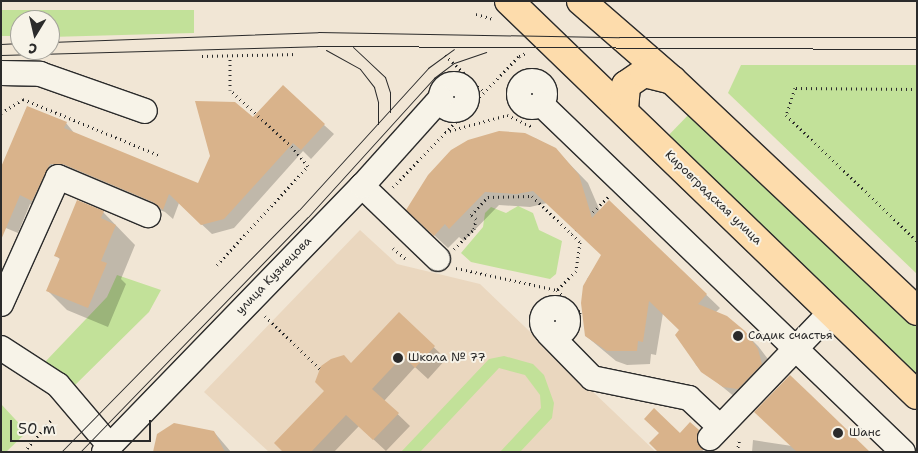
<!DOCTYPE html>
<meta charset="utf-8">
<style>
body{margin:0}
#map{position:relative;width:918px;height:453px;overflow:hidden;background:#f1e6d5;font-family:"Shantell Sans",sans-serif}
div>[style]{position:absolute}
.built>*{inset:0;background:#ead7bf}
.green>*{inset:0;background:#c2e199}
.shadow>*{inset:0;background:#0003}
.building>*{inset:0;background:#d9b38b}
.path>*{height:3px;margin-top:-1.5px;transform-origin:0;background:repeating-linear-gradient(90deg,#2b2b2b 0 1px,transparent 0 5px)}
.roads{filter:drop-shadow(1px 0 #2b2b2b) drop-shadow(-1px 0 #2b2b2b) drop-shadow(0 1px #2b2b2b) drop-shadow(0 -1px #2b2b2b)}
.minor>*{height:24px;margin:-12px;padding:0 12px;transform-origin:12px;border-radius:12px;background:#f7f3e8}
.minor>.ring{margin:-12px;padding:0;box-sizing:content-box;background:none;border:24px solid #f7f3e8;border-radius:50%}
.major>*{height:28px;margin:-14px;padding:0 14px;transform-origin:14px;border-radius:14px;background:#fddcac}
.tram>*{height:1px;margin:-0.5px;padding:0 0.5px;transform-origin:0.5px;border-radius:0.5px;background:#2b2b2b}
.dots>*{width:14px;height:14px;translate:-50% -50%;box-sizing:border-box;border:2px solid #f7f3e8;border-radius:50%}
span{translate:-50% -50%;white-space:nowrap;text-align:center;line-height:1.15;-webkit-text-stroke:4px #f7f3e8;paint-order:stroke}
.street-label{font-size:12px;color:#2b2b2b}
.poi-label{font-size:12px;color:#2b2b2b}
.left{translate:0 -50%;text-align:left}
.frame{position:absolute;inset:0;border:2px solid #2b2b2b;pointer-events:none}
.north{position:absolute;left:10px;top:10px;width:50px;height:50px;box-sizing:border-box;background:#f7f3e8;border:1px solid #a5a39c;border-radius:50%;rotate:189deg;font-size:14px;font-weight:700;line-height:20px;text-align:center;color:#2b2b2b}
.north::after{content:'';display:block;margin:auto;width:18px;height:22px;background:#2b2b2b;clip-path:polygon(50% 0,100% 100%,50% 72%,0 100%)}
.scale{position:absolute;left:10px;top:420px;width:141px;height:22px;box-sizing:border-box;border:2px solid #2b2b2b;border-top:0;padding-left:6px;font-size:15px;line-height:18px;white-space:nowrap;color:#2b2b2b;-webkit-text-stroke:4px #f7f3e8;paint-order:stroke}
</style>
<div id="map">
<div class="built">
<i style="clip-path:polygon(360px 230px,397px 264px,480px 284px,656px 452px,269px 452px,204px 392px)"></i>
</div>
<div class="green">
<i style="clip-path:polygon(1px 10px,194px 10px,194px 33px,50px 37px,50px 20px,20px 20px,20px 36px,1px 36px)"></i>
<i style="clip-path:polygon(741px 65px,917px 65px,917px 274px,728px 93px)"></i>
<i style="clip-path:polygon(694px 109px,917px 325px,917px 384px,663px 141px)"></i>
<i style="clip-path:polygon(518px 206px,533px 213px,539px 230px,562px 241px,556px 274px,550px 279px,471px 262px,461px 253px,483px 227px,485px 213px,491px 207px,506px 213px)"></i>
<i style="clip-path:polygon(117px 275px,161px 290px,149px 312px,69px 391px,45px 362px,107px 297px)"></i>
<i style="clip-path:polygon(504px 356px,533px 364px,544px 375px,554px 403px,552px 418px,520px 452px,500px 452px,541px 408px,540px 395px,525px 375px,499px 368px,420px 452px,401px 452px,489px 359px)"></i>
<i style="clip-path:polygon(1px 404px,27px 432px,6px 452px,1px 452px)"></i>
</div>
<div class="shadow">
<i style="clip-path:polygon(253px 119px,324px 125px,334px 134px,311px 159px,303px 151px,234px 228px,212px 234px,179px 203px,173px 219px,165px 212px,68px 173px,42px 210px,30px 204px,18px 233px,1px 226px,1px 170px,66px 123px,75px 134px,199px 185px)"></i>
<i style="clip-path:polygon(499px 132px,535px 138px,555px 149px,588px 183px,600px 211px,609px 201px,720px 308px,715px 313px,744px 332px,758px 346px,771px 363px,736px 398px,696px 365px,681px 330px,663px 313px,656px 355px,651px 354px,650px 364px,627px 365px,616px 361px,586px 336px,583px 303px,587px 279px,603px 256px,547px 203px,530px 207px,499px 205px,464px 241px,459px 237px,448px 248px,421px 223px)"></i>
<i style="clip-path:polygon(103px 212px,135px 245px,121px 279px,126px 284px,108px 327px,67px 310px,48px 291px,61px 260px,56px 256px)"></i>
<i style="clip-path:polygon(399px 314px,446px 359px,428px 379px,415px 367px,384px 401px,410px 426px,386px 451px,359px 426px,334px 452px,285px 452px,351px 364px)"></i>
<i style="clip-path:polygon(690px 424px,702px 435px,699px 446px,704px 452px,660px 452px)"></i>
<i style="clip-path:polygon(214px 432px,231px 452px,154px 452px)"></i>
<i style="clip-path:polygon(753px 440px,792px 446px,869px 452px,752px 452px)"></i>
</div>
<div class="building">
<i style="clip-path:polygon(283px 85px,325px 124px,301px 150px,293px 143px,224px 219px,201px 225px,169px 194px,163px 210px,153px 202px,63px 164px,50px 164px,32px 201px,20px 195px,1px 240px,1px 167px,27px 106px,67px 122px,64px 128px,198px 183px,210px 156px,195px 101px,235px 102px,253px 117px)"></i>
<i style="clip-path:polygon(499px 131px,525px 133px,556px 148px,579px 175px,592px 218px,609px 200px,707px 294px,698px 304px,727px 316px,745px 331px,758px 349px,762px 364px,738px 389px,723px 387px,701px 372px,675px 335px,679px 330px,649px 301px,643px 342px,638px 341px,637px 351px,607px 351px,585px 336px,581px 303px,583px 286px,601px 255px,533px 191px,516px 194px,485px 192px,449px 229px,445px 224px,434px 236px,406px 210px,428px 175px,451px 150px,468px 140px)"></i>
<i style="clip-path:polygon(77px 200px,104px 211px,101px 218px,116px 225px,101px 261px,107px 263px,88px 308px,46px 291px,60px 258px,54px 256px)"></i>
<i style="clip-path:polygon(399px 312px,435px 346px,415px 368px,403px 356px,372px 389px,399px 413px,373px 440px,346px 415px,311px 452px,283px 452px,274px 443px,324px 391px,315px 382px,321px 366px,331px 359px,344px 355px,351px 363px)"></i>
<i style="clip-path:polygon(790px 375px,810px 394px,870px 452px,797px 452px,754px 412px)"></i>
<i style="clip-path:polygon(654px 408px,680px 433px,690px 422px,699px 430px,697px 441px,704px 450px,658px 452px,649px 443px,659px 433px,644px 419px)"></i>
<i style="clip-path:polygon(174px 423px,214px 431px,225px 452px,153px 452px,157px 434px)"></i>
</div>
<div class="path">
<i style="left:476px;top:14px;width:19px;rotate:16deg"></i>
<i style="left:445px;top:55px;width:54px;rotate:43.5deg"></i>
<i style="left:202px;top:56px;width:95px;rotate:-1.2deg"></i>
<i style="left:917px;top:89px;width:122px;rotate:-179.5deg"></i>
<i style="left:795px;top:88px;width:28px;rotate:108deg"></i>
<i style="left:786px;top:115px;width:182px;rotate:43.9deg"></i>
<i style="left:1px;top:113px;width:26px;rotate:-32deg"></i>
<i style="left:23px;top:99px;width:147px;rotate:22.4deg"></i>
<i style="left:445px;top:132px;width:64px;rotate:-15.3deg"></i>
<i style="left:507px;top:115px;width:29px;rotate:25deg"></i>
<i style="left:393px;top:187px;width:182px;rotate:-46.1deg"></i>
<i style="left:519px;top:56px;width:8px;rotate:-23deg"></i>
<i style="left:593px;top:212px;width:23px;rotate:-45deg"></i>
<i style="left:572px;top:234px;width:5px;rotate:-37deg"></i>
<i style="left:393px;top:248px;width:16px;rotate:40deg"></i>
<i style="left:454px;top:249px;width:28px;rotate:-45deg"></i>
<i style="left:474px;top:229px;width:10px;rotate:-79deg"></i>
<i style="left:476px;top:219px;width:6px;rotate:-141deg"></i>
<i style="left:471px;top:215px;width:25px;rotate:-47deg"></i>
<i style="left:488px;top:197px;width:44px;rotate:-1.3deg"></i>
<i style="left:532px;top:196px;width:66px;rotate:43.8deg"></i>
<i style="left:580px;top:242px;width:29px;rotate:98deg"></i>
<i style="left:576px;top:271px;width:27px;rotate:135deg"></i>
<i style="left:217px;top:265px;width:134px;rotate:-47.4deg"></i>
<i style="left:308px;top:166px;width:25px;rotate:-130deg"></i>
<i style="left:292px;top:147px;width:84px;rotate:-137.4deg"></i>
<i style="left:230px;top:90px;width:34px;rotate:-90deg"></i>
<i style="left:456px;top:268px;width:103px;rotate:12.3deg"></i>
<i style="left:557px;top:290px;width:32px;rotate:44deg"></i>
<i style="left:580px;top:312px;width:20px;rotate:99deg"></i>
<i style="left:265px;top:316px;width:76px;rotate:43.9deg"></i>
<i style="left:24px;top:452px;width:42px;rotate:-49.8deg"></i>
<i style="left:737px;top:452px;width:14px;rotate:-78deg"></i>
</div>
<div class="roads">
<div class="minor">
<i style="left:1px;top:73px;width:39px;rotate:1deg"></i>
<i style="left:40px;top:74px;width:111px;rotate:19.4deg"></i>
<i class="ring" style="left:519px;top:81px;width:2px;height:2px"></i>
<i class="ring" style="left:441px;top:84px;width:2px;height:2px"></i>
<i style="left:541px;top:104px;width:502px;rotate:43.87deg"></i>
<i style="left:362px;top:186px;width:105px;rotate:43.8deg"></i>
<i style="left:1px;top:304px;width:139px;rotate:-65.8deg"></i>
<i style="left:58px;top:177px;width:98px;rotate:22.9deg"></i>
<i class="ring" style="left:542px;top:308px;width:2px;height:2px"></i>
<i style="left:548px;top:333px;width:63px;rotate:45.6deg"></i>
<i style="left:592px;top:378px;width:99px;rotate:11.7deg"></i>
<i style="left:689px;top:398px;width:42px;rotate:43.1deg"></i>
<i style="left:1px;top:348px;width:68px;rotate:33deg"></i>
<i style="left:58px;top:385px;width:80px;rotate:49.6deg"></i>
<i style="left:710px;top:438px;width:173px;rotate:-46.2deg"></i>
<i style="left:104px;top:452px;width:371px;rotate:-45.9deg"></i>
<i style="left:362px;top:186px;width:118px;rotate:-48.1deg"></i>
</div>
<div class="major">
<i style="left:509px;top:1px;width:567px;rotate:44deg"></i>
<i style="left:581px;top:1px;width:121px;rotate:41deg"></i>
<i style="left:672px;top:80px;width:337px;rotate:43.3deg"></i>
<i style="left:624px;top:109px;width:24px;rotate:-85deg"></i>
<i style="left:626px;top:85px;width:22px;rotate:-34deg"></i>
<i style="left:644px;top:73px;width:29px;rotate:14deg"></i>
</div>
</div>
<div class="tram">
<i style="left:50px;top:42px;width:268px;rotate:-2.1deg"></i>
<i style="left:318px;top:32px;width:301px;rotate:1deg"></i>
<i style="left:619px;top:37px;width:298px"></i>
<i style="left:1px;top:44px;width:19px;rotate:-3deg"></i>
<i style="left:353px;top:47px;width:44px;rotate:43.2deg"></i>
<i style="left:385px;top:77px;width:16px;rotate:72deg"></i>
<i style="left:390px;top:92px;width:20px;rotate:90deg"></i>
<i style="left:326px;top:50px;width:39px;rotate:29deg"></i>
<i style="left:360px;top:69px;width:23px;rotate:52deg"></i>
<i style="left:374px;top:87px;width:16px;rotate:75deg"></i>
<i style="left:378px;top:102px;width:22px;rotate:90deg"></i>
<i style="left:1px;top:55px;width:316px;rotate:-1.6deg"></i>
<i style="left:317px;top:46px;width:600px;rotate:0.29deg"></i>
<i style="left:61px;top:452px;width:339px;rotate:-45.5deg"></i>
<i style="left:299px;top:210px;width:192px;rotate:-47.7deg"></i>
<i style="left:428px;top:68px;width:32px;rotate:-36deg"></i>
<i style="left:80px;top:452px;width:327px;rotate:-45.9deg"></i>
<i style="left:308px;top:217px;width:188px;rotate:-47.8deg"></i>
<i style="left:434px;top:78px;width:25px;rotate:-37deg"></i>
<i style="left:454px;top:63px;width:34px;rotate:-19deg"></i>
</div>
<div class="dots">
<i style="left:738px;top:336px;background:#2b2b2b"></i>
<i style="left:398px;top:358px;background:#2b2b2b"></i>
<i style="left:838px;top:433px;background:#2b2b2b"></i>
</div>
<div class="street-label">
<span style="left:713px;top:198px;rotate:44deg">Кировградская улица</span>
<span style="left:274px;top:276px;rotate:-46deg">улица Кузнецова</span>
</div>
<div class="poi-label">
<span class="left" style="left:748px;top:336px">Садик счастья</span>
<span class="left" style="left:408px;top:358px">Школа № 77</span>
<span class="left" style="left:849px;top:433px">Шанс</span>
</div>
<div class="frame"></div>
<div class="north">С</div>
<div class="scale">50 m</div>
</div>
